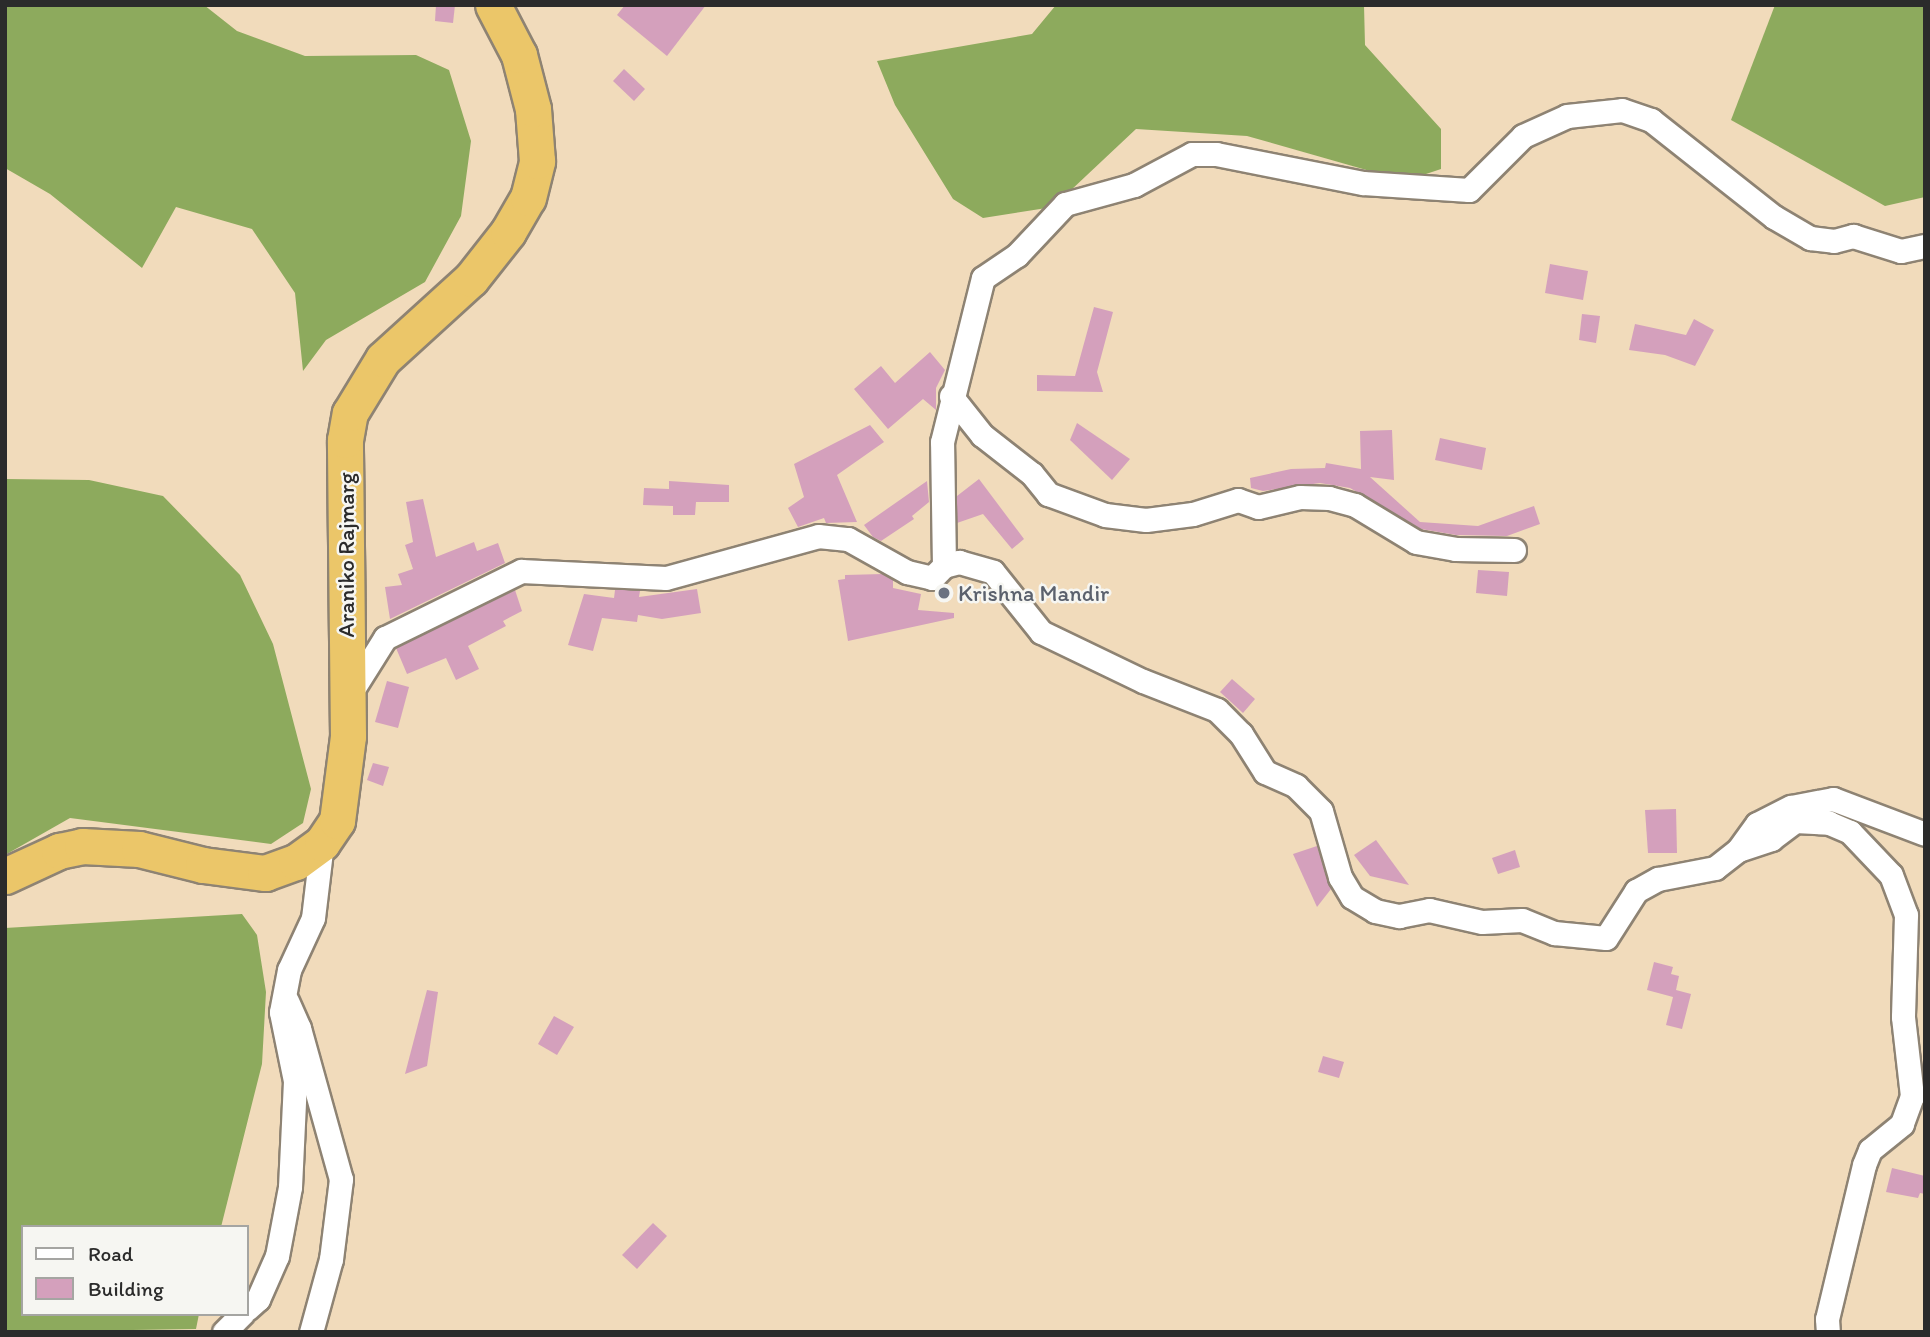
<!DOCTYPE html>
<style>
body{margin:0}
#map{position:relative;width:1930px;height:1337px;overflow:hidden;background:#f1dbbb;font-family:Itim,sans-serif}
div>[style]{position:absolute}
.forest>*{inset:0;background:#8daa5d}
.building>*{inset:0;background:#d4a0bc}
.roads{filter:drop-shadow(2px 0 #8e8373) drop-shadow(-2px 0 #8e8373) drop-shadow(0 2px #8e8373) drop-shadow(0 -2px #8e8373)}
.minor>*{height:23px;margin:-11.5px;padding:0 11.5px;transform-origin:11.5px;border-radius:11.5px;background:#fff}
.highway>*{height:35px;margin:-17.5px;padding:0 17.5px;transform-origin:17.5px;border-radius:17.5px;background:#ebc669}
.dots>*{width:19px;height:19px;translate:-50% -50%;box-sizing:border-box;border:4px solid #f6f6f2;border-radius:50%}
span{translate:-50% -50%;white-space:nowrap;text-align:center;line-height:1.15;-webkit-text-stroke:5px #f6f6f2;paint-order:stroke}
.street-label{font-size:23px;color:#2b2b2b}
.worship-label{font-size:23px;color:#5b616d}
.left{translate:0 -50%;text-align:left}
.frame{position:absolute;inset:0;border:7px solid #2b2b2b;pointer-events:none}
.legend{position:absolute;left:21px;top:1225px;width:228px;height:91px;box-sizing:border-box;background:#f6f6f2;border:2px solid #a5a5a2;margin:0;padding:9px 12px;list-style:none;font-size:21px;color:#2b2b2b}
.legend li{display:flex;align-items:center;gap:14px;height:35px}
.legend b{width:35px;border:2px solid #a5a5a2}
</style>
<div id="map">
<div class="forest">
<i style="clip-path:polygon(5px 5px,204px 5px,237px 31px,305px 56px,416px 55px,449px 70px,471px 141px,461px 216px,425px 282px,326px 340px,303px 371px,295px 293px,252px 229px,176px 207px,142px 268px,50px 194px,5px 168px)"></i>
<i style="clip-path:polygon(1056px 5px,1364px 5px,1365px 45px,1441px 129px,1441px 169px,1405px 181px,1247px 136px,1136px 129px,1053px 207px,983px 218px,953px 199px,895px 105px,877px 61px,1032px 34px)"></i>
<i style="clip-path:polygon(1775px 5px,1925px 5px,1925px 197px,1885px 206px,1731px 120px)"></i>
<i style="clip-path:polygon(5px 479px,89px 480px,163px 496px,240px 575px,273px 644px,311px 789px,303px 823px,271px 844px,70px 818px,5px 855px)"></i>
<i style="clip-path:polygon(242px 914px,257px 935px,266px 992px,262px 1064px,221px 1227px,23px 1227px,23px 1314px,199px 1314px,196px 1329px,5px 1332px,5px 928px)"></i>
</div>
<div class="building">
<i style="clip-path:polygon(436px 5px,455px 5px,453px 23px,435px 21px)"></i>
<i style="clip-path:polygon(625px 5px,706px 5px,667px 56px,617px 15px)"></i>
<i style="clip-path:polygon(624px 69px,645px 89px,634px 101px,613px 81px)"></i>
<i style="clip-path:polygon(1550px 264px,1588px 271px,1583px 300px,1545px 293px)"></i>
<i style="clip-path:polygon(1094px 307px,1113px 312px,1097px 372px,1103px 392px,1037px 391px,1037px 375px,1075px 376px)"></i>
<i style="clip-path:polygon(1582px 314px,1600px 316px,1596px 343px,1579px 340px)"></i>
<i style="clip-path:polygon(1694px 319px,1714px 330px,1695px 366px,1665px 355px,1629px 350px,1635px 324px,1686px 335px)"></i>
<i style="clip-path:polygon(930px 352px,945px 370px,936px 388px,936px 410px,923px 399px,888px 429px,854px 389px,881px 366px,895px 383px)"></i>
<i style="clip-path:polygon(1077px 423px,1130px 459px,1112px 480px,1070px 440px)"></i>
<i style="clip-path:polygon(870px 425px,884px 442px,837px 475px,857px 522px,826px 523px,824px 518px,798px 527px,788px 508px,804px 497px,794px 464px)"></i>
<i style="clip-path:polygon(1392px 430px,1394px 480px,1370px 477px,1420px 522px,1478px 526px,1534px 506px,1540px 524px,1507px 536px,1456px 535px,1421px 529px,1350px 488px,1320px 483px,1263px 491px,1251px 488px,1250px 478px,1291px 469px,1325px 468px,1326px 463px,1361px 469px,1360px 431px)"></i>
<i style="clip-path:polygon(1440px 438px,1486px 448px,1482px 470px,1435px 460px)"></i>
<i style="clip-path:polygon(979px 479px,1024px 539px,1012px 549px,983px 514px,957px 523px,957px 496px)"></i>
<i style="clip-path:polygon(669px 481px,729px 485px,729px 502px,696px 502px,695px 515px,673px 515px,673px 506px,643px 505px,644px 488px,669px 489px)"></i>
<i style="clip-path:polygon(927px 481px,929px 502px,912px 516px,914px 519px,881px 541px,873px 537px,864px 525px)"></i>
<i style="clip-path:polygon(423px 499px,436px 557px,474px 542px,477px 551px,498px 543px,505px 563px,390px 619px,385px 587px,402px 585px,398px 574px,413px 569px,405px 545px,413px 542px,406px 502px)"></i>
<i style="clip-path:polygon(1478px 570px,1509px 572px,1507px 596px,1476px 593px)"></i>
<i style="clip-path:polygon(883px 574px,893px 580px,893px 588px,921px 594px,918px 610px,954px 613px,954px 618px,848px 641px,838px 580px,845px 579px,845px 575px)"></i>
<i style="clip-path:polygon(697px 589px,701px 613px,662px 619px,638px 615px,637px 622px,602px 618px,593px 651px,568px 645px,584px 594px,614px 598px,615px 590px,630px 590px,640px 591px,639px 597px)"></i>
<i style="clip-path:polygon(515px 590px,522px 611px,503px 621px,506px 626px,468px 646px,479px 669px,456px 680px,446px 658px,407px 674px,396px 648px)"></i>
<i style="clip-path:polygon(1232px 679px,1255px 699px,1243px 713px,1220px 692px)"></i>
<i style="clip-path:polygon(387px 681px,409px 687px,398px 728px,375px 722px)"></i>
<i style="clip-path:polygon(373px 763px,389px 767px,383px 786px,367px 780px)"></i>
<i style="clip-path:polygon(1676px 809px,1677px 853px,1648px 853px,1645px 810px)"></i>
<i style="clip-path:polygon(1376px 840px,1409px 885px,1370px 876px,1354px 855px)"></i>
<i style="clip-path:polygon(1317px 846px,1331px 889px,1317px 907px,1293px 854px)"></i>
<i style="clip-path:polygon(1515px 850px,1520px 867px,1498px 874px,1492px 858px)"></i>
<i style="clip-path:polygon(1654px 962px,1673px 967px,1671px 974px,1679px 976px,1676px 990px,1691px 994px,1682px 1029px,1666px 1025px,1673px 997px,1647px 990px)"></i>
<i style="clip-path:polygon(427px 990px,438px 992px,427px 1066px,405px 1074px)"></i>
<i style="clip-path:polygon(554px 1016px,574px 1027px,557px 1055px,538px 1044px)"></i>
<i style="clip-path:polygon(1323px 1056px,1344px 1062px,1339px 1078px,1318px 1072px)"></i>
<i style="clip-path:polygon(1892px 1168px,1925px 1176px,1925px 1194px,1920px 1193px,1918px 1198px,1886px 1192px)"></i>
<i style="clip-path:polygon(653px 1223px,667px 1236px,637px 1269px,622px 1255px)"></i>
</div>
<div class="roads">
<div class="minor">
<i style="left:951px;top:396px;width:50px;rotate:51.5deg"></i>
<i style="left:982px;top:435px;width:63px;rotate:38deg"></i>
<i style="left:1032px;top:474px;width:26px;rotate:51deg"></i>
<i style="left:1048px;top:494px;width:61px;rotate:20.2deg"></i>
<i style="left:1105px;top:515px;width:41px;rotate:7deg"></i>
<i style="left:1146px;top:520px;width:47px;rotate:-7.3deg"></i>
<i style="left:1193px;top:514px;width:47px;rotate:-17.3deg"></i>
<i style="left:1238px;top:500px;width:21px;rotate:19deg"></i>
<i style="left:1258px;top:507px;width:43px;rotate:-13.4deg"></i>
<i style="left:1300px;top:497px;width:29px;rotate:2deg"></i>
<i style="left:1329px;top:498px;width:27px;rotate:15deg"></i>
<i style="left:1355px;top:505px;width:71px;rotate:31.2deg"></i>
<i style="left:1416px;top:542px;width:40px;rotate:10deg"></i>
<i style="left:1455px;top:549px;width:59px;rotate:1deg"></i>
<i style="left:944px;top:566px;width:16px;rotate:-15deg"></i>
<i style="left:959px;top:562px;width:35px;rotate:16deg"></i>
<i style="left:993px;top:572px;width:77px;rotate:51.3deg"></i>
<i style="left:1041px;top:632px;width:113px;rotate:25.7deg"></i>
<i style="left:1143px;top:681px;width:79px;rotate:21.4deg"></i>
<i style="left:1217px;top:710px;width:34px;rotate:45deg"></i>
<i style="left:1241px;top:734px;width:45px;rotate:57.7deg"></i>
<i style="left:1265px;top:772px;width:34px;rotate:24deg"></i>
<i style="left:1296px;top:786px;width:35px;rotate:45deg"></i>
<i style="left:1321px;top:811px;width:69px;rotate:73.9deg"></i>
<i style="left:1340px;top:877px;width:23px;rotate:59deg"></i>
<i style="left:1352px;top:897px;width:27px;rotate:31deg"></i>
<i style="left:1375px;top:911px;width:25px;rotate:12deg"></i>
<i style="left:1399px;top:916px;width:31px;rotate:-11deg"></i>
<i style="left:1429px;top:910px;width:54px;rotate:12.8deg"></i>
<i style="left:1482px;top:922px;width:40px;rotate:-2.9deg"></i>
<i style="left:1522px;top:920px;width:35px;rotate:22deg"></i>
<i style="left:1554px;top:933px;width:52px;rotate:5.5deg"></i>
<i style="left:1606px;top:938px;width:56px;rotate:-57.4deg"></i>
<i style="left:1636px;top:891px;width:25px;rotate:-29deg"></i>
<i style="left:1658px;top:879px;width:58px;rotate:-10.9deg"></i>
<i style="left:1715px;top:868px;width:29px;rotate:-38deg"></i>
<i style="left:1738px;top:850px;width:35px;rotate:-18deg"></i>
<i style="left:1771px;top:839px;width:30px;rotate:-37deg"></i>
<i style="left:1795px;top:821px;width:34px;rotate:3deg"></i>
<i style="left:1829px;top:823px;width:23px;rotate:23deg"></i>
<i style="left:1850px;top:832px;width:59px;rotate:46.4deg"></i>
<i style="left:1891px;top:875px;width:43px;rotate:69.4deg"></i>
<i style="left:1906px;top:915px;width:102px;rotate:91.7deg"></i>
<i style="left:1903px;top:1017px;width:80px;rotate:83.5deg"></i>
<i style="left:1912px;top:1096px;width:30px;rotate:110deg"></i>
<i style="left:1902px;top:1124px;width:41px;rotate:140.9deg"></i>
<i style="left:1870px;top:1150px;width:16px;rotate:112deg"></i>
<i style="left:1864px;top:1165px;width:158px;rotate:103.5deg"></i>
<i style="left:1827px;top:1319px;width:13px;rotate:86deg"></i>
<i style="left:348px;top:697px;width:70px;rotate:-57.9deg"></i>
<i style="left:385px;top:638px;width:152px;rotate:-26.2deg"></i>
<i style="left:521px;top:571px;width:145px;rotate:2.8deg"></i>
<i style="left:666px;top:578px;width:158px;rotate:-15.4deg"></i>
<i style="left:818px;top:536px;width:30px;rotate:6deg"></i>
<i style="left:848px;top:539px;width:68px;rotate:29.2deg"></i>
<i style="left:907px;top:572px;width:26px;rotate:13deg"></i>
<i style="left:932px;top:578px;width:17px;rotate:-45deg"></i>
<i style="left:944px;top:566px;width:124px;rotate:-90.9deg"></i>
<i style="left:942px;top:442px;width:169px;rotate:-76deg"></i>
<i style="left:983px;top:278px;width:41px;rotate:-34.1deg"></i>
<i style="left:1017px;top:255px;width:70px;rotate:-46.7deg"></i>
<i style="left:1065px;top:204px;width:72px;rotate:-15.4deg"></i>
<i style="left:1134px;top:185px;width:66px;rotate:-28.1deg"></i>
<i style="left:1192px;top:154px;width:24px"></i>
<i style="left:1216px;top:154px;width:150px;rotate:11.2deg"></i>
<i style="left:1363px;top:183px;width:106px;rotate:3.8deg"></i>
<i style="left:1469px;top:190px;width:76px;rotate:-45deg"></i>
<i style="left:1523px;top:136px;width:48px;rotate:-24.4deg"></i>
<i style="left:1567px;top:116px;width:55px;rotate:-6.2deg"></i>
<i style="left:1622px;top:110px;width:31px;rotate:19deg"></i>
<i style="left:1651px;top:120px;width:157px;rotate:38.3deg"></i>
<i style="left:1774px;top:217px;width:42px;rotate:30.3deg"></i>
<i style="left:1810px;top:238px;width:24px;rotate:7deg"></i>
<i style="left:1834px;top:241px;width:20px;rotate:-15deg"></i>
<i style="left:1853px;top:236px;width:50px;rotate:17.4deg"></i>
<i style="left:1901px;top:251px;width:25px;rotate:-12deg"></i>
<i style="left:1738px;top:850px;width:32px;rotate:-54deg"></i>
<i style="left:1757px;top:824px;width:38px;rotate:-27deg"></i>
<i style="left:1791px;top:807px;width:43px;rotate:-10.8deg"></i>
<i style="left:1833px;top:799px;width:98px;rotate:20.8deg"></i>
<i style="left:287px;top:1001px;width:30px;rotate:66deg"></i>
<i style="left:299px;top:1028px;width:157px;rotate:74.5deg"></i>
<i style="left:341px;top:1179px;width:81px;rotate:97.1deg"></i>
<i style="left:331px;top:1259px;width:76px;rotate:105.3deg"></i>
<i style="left:247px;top:1309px;width:15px;rotate:-42deg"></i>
<i style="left:258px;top:1299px;width:47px;rotate:-66.2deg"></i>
<i style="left:277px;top:1256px;width:70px;rotate:-79.3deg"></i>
<i style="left:290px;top:1187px;width:106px;rotate:-87.3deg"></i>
<i style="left:295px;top:1081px;width:70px;rotate:-101.5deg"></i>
<i style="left:281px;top:1012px;width:43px;rotate:-79.2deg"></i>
<i style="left:289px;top:970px;width:57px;rotate:-65.2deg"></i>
<i style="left:313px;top:918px;width:76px;rotate:-83.2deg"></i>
<i style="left:224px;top:1332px;width:25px;rotate:-45deg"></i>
</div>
<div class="highway">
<i style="left:5px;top:876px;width:60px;rotate:-24.8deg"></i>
<i style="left:59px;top:851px;width:24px;rotate:-12deg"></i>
<i style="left:82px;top:846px;width:57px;rotate:3deg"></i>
<i style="left:139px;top:849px;width:66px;rotate:14deg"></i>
<i style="left:203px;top:865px;width:63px;rotate:7.4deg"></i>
<i style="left:265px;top:873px;width:33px;rotate:-20deg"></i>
<i style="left:296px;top:862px;width:32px;rotate:-36deg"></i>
<i style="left:322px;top:843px;width:27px;rotate:-56deg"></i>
<i style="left:337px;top:821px;width:86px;rotate:-82.6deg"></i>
<i style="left:348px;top:736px;width:296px;rotate:-90.6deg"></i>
<i style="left:345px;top:440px;width:27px;rotate:-80deg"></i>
<i style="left:350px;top:413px;width:63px;rotate:-58.6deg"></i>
<i style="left:383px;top:359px;width:119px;rotate:-42.3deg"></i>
<i style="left:471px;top:279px;width:60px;rotate:-51.8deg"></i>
<i style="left:508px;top:232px;width:39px;rotate:-60deg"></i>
<i style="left:528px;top:198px;width:38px;rotate:-76deg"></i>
<i style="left:537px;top:161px;width:52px;rotate:-94.4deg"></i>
<i style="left:533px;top:109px;width:56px;rotate:-104.5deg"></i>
<i style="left:519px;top:55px;width:56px;rotate:-117.5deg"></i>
</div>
</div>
<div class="dots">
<i style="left:944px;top:593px;background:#6b7280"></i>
</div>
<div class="street-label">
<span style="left:346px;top:555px;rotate:-90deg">Araniko Rajmarg</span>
</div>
<div class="worship-label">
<span class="left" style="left:958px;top:593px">Krishna Mandir</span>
</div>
<div class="frame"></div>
<ul class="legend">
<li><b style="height:9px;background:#fff"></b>Road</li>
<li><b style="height:19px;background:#d4a0bc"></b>Building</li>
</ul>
</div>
